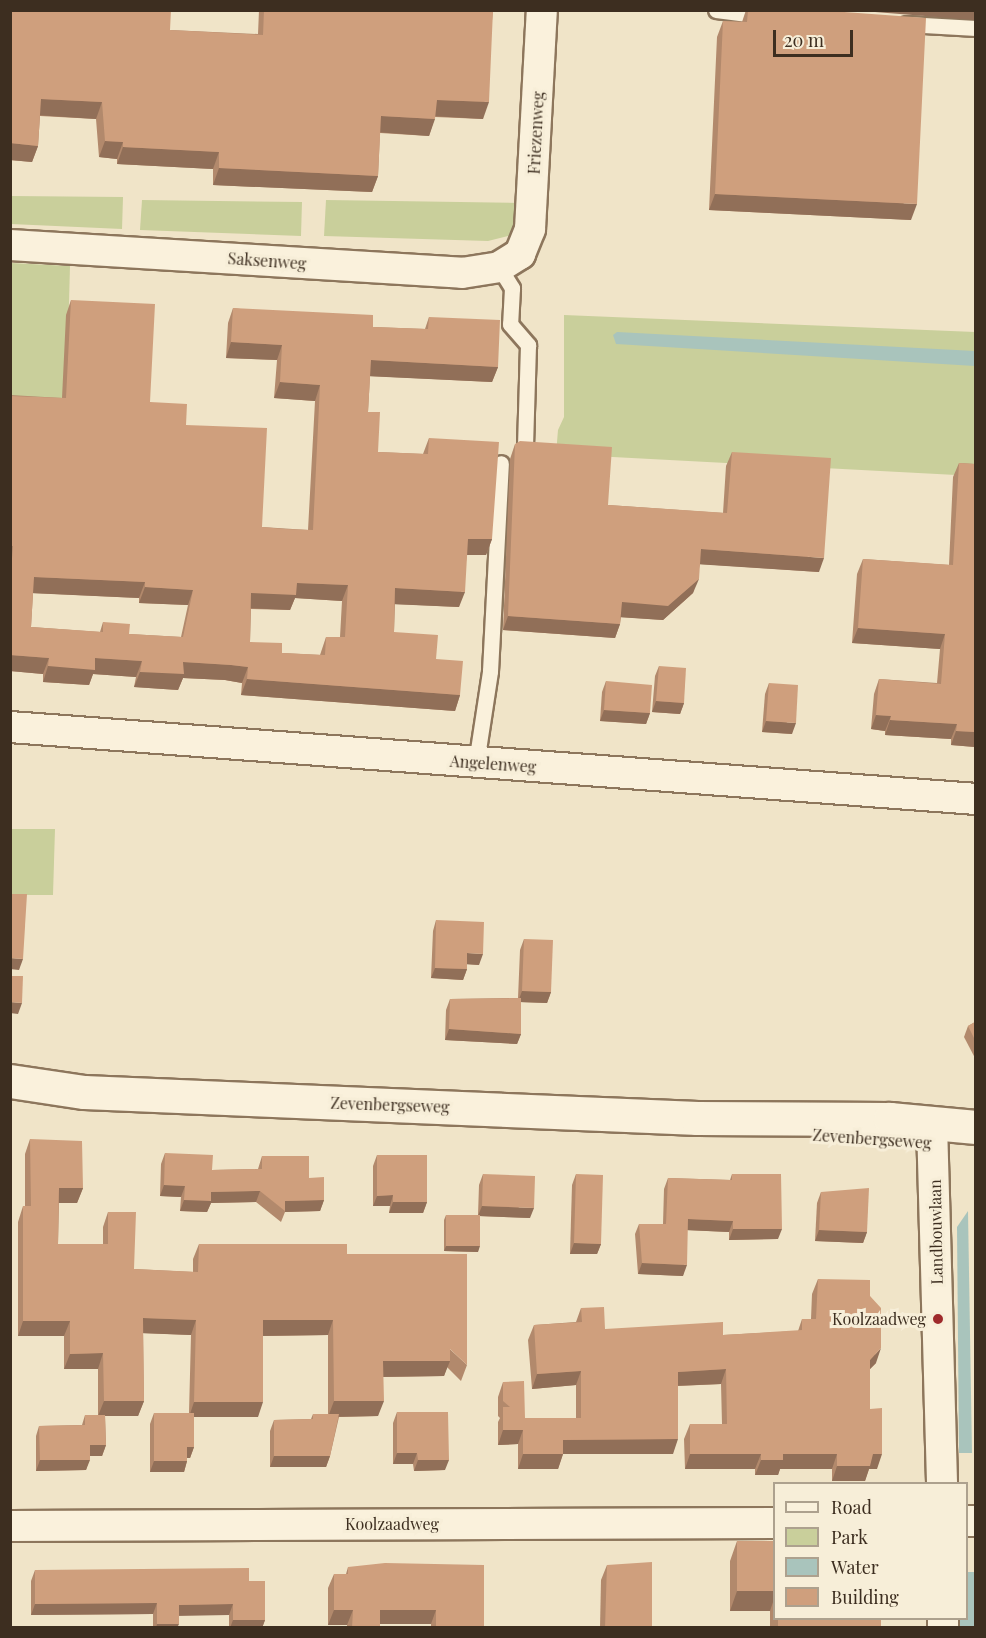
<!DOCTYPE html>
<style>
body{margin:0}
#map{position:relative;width:986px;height:1638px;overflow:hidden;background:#f0e4c8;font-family:"Playfair Display",serif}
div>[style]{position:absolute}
.green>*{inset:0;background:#c9cf9b}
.water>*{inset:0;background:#a9c4bc}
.roads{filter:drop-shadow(2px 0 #8d765c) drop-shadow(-2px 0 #8d765c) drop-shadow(0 2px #8d765c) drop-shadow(0 -2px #8d765c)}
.service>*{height:15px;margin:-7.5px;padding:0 7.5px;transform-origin:7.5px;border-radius:7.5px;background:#faf1dc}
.minor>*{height:30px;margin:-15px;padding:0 15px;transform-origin:15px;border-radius:15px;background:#faf1dc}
.tertiary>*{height:33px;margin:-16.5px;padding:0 16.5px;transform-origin:16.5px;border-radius:16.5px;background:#faf1dc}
.wall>*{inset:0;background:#b2896c}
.shaded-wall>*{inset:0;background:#916f58}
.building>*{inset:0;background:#cf9f7d}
.dots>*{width:16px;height:16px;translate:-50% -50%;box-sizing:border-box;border:3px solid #f7eed8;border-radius:50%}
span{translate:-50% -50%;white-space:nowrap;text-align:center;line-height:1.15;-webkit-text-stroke:6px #f7eed8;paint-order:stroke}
.street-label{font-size:16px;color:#3d2e20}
.poi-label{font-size:16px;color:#3d2e20}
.right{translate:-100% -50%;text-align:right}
.frame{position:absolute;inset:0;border:12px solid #3d2e20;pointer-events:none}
.legend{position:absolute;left:773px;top:1482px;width:195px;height:138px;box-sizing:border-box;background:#f7eed8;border:2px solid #ada18e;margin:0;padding:8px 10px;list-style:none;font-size:18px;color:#3d2e20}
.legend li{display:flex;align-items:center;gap:12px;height:30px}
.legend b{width:30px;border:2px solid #ada18e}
.scale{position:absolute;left:773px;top:30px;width:80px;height:27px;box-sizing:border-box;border:3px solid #3d2e20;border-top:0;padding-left:8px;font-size:18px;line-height:21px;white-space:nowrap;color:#3d2e20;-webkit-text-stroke:4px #f7eed8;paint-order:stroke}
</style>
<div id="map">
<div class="green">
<i style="clip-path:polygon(11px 196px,123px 197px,122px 229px,11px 224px)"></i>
<i style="clip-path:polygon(142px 200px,302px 202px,301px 236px,140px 230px)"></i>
<i style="clip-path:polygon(326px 200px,520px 203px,516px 234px,488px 241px,324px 236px)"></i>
<i style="clip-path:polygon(11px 263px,70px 266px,66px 413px,11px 408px)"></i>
<i style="clip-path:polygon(564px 315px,975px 332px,975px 476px,556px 454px,558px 430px,564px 417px)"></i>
<i style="clip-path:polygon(11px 829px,55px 829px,53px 895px,11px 895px)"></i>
</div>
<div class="water">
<i style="clip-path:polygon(617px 332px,975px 351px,975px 366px,616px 344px,613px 335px)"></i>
<i style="clip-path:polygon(968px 1211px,972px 1453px,959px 1453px,957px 1227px)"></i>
<i style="clip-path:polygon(967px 1572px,975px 1572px,974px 1627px,959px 1627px,959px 1619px,966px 1618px)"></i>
</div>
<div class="roads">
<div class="service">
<i style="left:716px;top:10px;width:47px;rotate:7.3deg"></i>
<i style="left:906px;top:24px;width:70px;rotate:3.3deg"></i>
<i style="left:499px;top:267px;width:25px;rotate:58deg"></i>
<i style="left:512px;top:288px;width:36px;rotate:93deg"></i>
<i style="left:510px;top:324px;width:28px;rotate:49deg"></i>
<i style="left:528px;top:345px;width:102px;rotate:91.7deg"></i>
<i style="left:476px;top:763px;width:93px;rotate:-81.3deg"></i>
<i style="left:490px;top:671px;width:208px;rotate:-87deg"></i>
</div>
<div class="minor">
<i style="left:10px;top:245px;width:453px;rotate:3.5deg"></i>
<i style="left:462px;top:273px;width:37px;rotate:-9deg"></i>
<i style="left:499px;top:267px;width:25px;rotate:-32deg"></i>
<i style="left:520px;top:254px;width:27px;rotate:-68deg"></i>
<i style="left:530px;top:229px;width:219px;rotate:-86.9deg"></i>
<i style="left:10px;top:727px;width:969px;rotate:4.26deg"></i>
<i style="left:932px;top:1124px;width:360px;rotate:88.4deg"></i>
<i style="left:966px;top:1521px;width:10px"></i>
<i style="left:10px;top:1526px;width:764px;rotate:-0.22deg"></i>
<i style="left:943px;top:1628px;width:10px;rotate:-90deg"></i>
</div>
<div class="tertiary">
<i style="left:10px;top:1081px;width:75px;rotate:8.5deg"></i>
<i style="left:84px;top:1092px;width:614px;rotate:2.43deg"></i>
<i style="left:697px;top:1118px;width:193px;rotate:0.3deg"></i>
<i style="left:890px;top:1119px;width:86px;rotate:5.3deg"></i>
</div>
</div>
<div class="wall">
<i style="clip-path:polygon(10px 10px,170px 30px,258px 34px,259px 10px,493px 10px,483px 119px,435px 117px,429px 136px,380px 133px,378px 176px,372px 192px,213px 185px,213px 169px,117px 164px,117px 159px,99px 157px,96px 119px,40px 116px,38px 146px,32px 162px,10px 160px)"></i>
<i style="clip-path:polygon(746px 10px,817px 10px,911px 220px,709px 210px,717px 37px,723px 21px,742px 22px)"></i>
<i style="clip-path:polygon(evenodd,71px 300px,150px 402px,186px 425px,262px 527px,308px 530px,315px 401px,274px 398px,277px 360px,226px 358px,228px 323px,233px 308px,373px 327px,425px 329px,429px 317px,498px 367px,492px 382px,370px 376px,368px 412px,378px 452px,423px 454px,429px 438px,492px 539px,486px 555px,467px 555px,459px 607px,395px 604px,394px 632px,436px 659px,460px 695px,455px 711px,241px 695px,242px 683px,225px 680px,183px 678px,178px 690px,134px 687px,136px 677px,93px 674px,89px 685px,43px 682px,43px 674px,10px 671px,10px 395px,62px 398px,66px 315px,71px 300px,33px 593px,139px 598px,139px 603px,188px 605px,181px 637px,129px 634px,103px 622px,100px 632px,31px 627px,33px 593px,71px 300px,295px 598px,342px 601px,340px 637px,326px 637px,320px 655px,282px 653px,250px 642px,251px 609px,290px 610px,295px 598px)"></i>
<i style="clip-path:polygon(515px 444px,608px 505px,723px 513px,726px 466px,732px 452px,819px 572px,700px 564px,693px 593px,663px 620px,621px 617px,620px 624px,615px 638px,503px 630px,510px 459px)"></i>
<i style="clip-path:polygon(959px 463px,975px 464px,975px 747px,951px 745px,951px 739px,885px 735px,885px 731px,871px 729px,874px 694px,879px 679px,937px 683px,940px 649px,852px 643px,857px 574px,863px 559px,949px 565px,953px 477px)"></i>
<i style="clip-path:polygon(659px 666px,684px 703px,680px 714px,652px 712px,655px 676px)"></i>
<i style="clip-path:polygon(606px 681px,650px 713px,646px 724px,600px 721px,602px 692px)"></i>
<i style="clip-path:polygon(769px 683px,792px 734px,762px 732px,765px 694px)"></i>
<i style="clip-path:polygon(436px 920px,479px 965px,467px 964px,467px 969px,463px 980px,431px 978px,433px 931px)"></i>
<i style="clip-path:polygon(524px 939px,551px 992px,547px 1003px,521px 1002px,521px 1034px,517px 1044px,445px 1040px,446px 1010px,450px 999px,518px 998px,520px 950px)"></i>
<i style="clip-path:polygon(975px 1022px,975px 1058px,964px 1037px,968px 1026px)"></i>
<i style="clip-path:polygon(30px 1139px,83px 1188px,77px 1203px,59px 1203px,58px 1244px,103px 1244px,103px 1227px,108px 1212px,134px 1269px,193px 1272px,193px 1259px,199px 1244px,347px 1254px,467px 1365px,461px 1381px,447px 1367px,444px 1376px,383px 1377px,378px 1416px,339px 1417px,330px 1456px,326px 1467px,270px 1467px,270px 1431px,274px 1420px,311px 1419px,313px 1414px,328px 1414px,328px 1335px,263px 1336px,258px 1417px,194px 1417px,194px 1447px,190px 1458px,187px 1458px,187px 1461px,184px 1472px,150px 1472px,150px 1424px,154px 1413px,189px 1413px,191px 1335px,143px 1333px,144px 1401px,138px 1416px,105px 1416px,106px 1445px,102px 1456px,90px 1456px,86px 1470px,36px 1471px,36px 1436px,39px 1426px,82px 1425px,85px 1415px,98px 1415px,98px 1369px,64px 1369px,64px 1336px,18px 1336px,18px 1222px,23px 1206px,25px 1206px,25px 1154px)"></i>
<i style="clip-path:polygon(165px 1153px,212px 1170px,258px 1169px,262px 1156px,309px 1178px,324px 1200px,320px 1211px,285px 1212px,281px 1222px,256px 1202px,211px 1203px,207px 1212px,180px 1211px,181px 1197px,160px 1196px,161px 1164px)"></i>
<i style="clip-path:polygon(377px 1155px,427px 1202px,423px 1213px,389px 1213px,390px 1206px,373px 1206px,373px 1166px)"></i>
<i style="clip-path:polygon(483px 1174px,530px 1218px,480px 1216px,478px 1252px,444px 1251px,444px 1220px,446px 1215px,478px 1215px,479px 1185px)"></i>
<i style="clip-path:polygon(576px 1174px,601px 1244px,597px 1254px,570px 1254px,572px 1185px)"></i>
<i style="clip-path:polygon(732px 1174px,778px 1239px,729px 1240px,729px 1232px,687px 1230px,683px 1276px,638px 1274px,635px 1234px,639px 1224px,663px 1224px,664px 1189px,668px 1178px,730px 1180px)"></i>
<i style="clip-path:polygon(821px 1192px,867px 1232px,863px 1243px,815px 1241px,817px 1203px)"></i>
<i style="clip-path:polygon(818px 1279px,870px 1296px,876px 1363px,870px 1369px,870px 1409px,877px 1469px,869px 1469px,865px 1481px,832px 1481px,832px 1469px,780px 1469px,778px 1475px,755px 1475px,755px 1469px,685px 1469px,684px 1439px,690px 1424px,722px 1424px,721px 1384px,678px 1386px,673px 1454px,563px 1454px,558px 1469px,518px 1469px,518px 1444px,498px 1445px,498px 1422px,500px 1418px,498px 1416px,498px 1397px,503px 1382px,525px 1418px,576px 1418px,576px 1385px,532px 1389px,528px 1340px,534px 1325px,576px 1322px,581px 1308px,605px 1329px,723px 1335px,798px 1331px,802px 1319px,811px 1319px,812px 1294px)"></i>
<i style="clip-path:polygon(397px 1412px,445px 1470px,414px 1471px,413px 1464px,393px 1464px,393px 1423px)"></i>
<i style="clip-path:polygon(737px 1541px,774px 1541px,774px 1618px,881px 1618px,881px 1628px,770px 1628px,770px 1611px,730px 1611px,730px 1561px)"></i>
<i style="clip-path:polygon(607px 1565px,652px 1628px,600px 1628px,601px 1580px)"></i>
<i style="clip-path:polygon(348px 1567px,484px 1628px,431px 1628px,431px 1624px,380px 1624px,380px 1628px,347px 1628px,347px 1625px,328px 1625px,328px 1588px,334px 1574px,346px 1574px)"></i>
<i style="clip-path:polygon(35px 1570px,249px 1581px,265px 1620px,262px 1628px,229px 1628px,229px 1615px,179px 1615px,177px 1628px,153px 1628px,153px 1614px,31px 1615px,31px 1581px)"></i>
</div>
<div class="shaded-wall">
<i style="clip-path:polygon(850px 10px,975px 10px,975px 20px)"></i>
<i style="clip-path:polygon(41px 99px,102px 102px,96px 119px,35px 115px)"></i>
<i style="clip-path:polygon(437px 100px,489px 102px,483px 119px,431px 116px)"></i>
<i style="clip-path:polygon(381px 116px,435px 119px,429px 136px,375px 132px)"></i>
<i style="clip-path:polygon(105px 141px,123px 142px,117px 159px,99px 157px)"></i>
<i style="clip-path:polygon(10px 143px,38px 146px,32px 162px,10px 160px)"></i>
<i style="clip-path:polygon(123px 147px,219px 152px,213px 169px,117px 164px)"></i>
<i style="clip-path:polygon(219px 168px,378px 176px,372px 192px,213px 185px)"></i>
<i style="clip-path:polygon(715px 194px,917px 204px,911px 220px,709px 210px)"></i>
<i style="clip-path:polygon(231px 342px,282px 345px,277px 360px,226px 358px)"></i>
<i style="clip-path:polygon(371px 360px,498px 367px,492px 382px,365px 376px)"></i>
<i style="clip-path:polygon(280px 382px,320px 385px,315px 401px,274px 398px)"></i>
<i style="clip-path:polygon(468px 539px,492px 539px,486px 555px,462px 555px)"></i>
<i style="clip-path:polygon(701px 549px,824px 558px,819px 572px,695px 564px)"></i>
<i style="clip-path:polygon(34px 577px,145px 582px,139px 598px,29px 593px)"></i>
<i style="clip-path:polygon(699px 579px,693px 593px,663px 620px,617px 617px,622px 602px)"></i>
<i style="clip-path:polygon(297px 583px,348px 585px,342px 601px,295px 598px,290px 610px,245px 608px,251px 593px)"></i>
<i style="clip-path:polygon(145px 587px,193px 590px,188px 605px,139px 603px)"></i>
<i style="clip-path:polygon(395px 588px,465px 592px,459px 607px,390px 604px)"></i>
<i style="clip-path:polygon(508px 616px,620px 624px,615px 638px,503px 630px)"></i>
<i style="clip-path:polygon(858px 628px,945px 634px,940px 649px,852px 643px)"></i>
<i style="clip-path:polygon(10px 655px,49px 658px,43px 674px,10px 671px)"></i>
<i style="clip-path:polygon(95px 658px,142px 661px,136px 677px,93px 674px,89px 685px,43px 682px,48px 666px)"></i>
<i style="clip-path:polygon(183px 662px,231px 665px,248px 667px,242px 683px,225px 680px,183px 678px,178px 690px,134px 687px,140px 672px)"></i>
<i style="clip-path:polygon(247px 679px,460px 695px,455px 711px,241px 695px)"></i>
<i style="clip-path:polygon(656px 701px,684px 703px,680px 714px,652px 712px)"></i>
<i style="clip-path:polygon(604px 710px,650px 713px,646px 724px,600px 721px)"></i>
<i style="clip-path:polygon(876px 715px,891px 716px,885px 731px,871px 729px)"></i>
<i style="clip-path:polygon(890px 720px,957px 724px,951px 739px,885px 735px)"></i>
<i style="clip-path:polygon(766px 721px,796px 723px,792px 734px,762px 732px)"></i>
<i style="clip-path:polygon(956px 731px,975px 732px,975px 747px,951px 745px)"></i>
<i style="clip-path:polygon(467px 953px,483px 954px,479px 965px,463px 964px)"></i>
<i style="clip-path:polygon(10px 958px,23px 959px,19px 970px,10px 969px)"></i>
<i style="clip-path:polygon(435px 968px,467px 969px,463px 980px,431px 978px)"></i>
<i style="clip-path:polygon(522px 991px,551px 992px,547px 1003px,518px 1002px)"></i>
<i style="clip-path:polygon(10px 1002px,22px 1003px,18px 1014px,10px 1013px)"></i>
<i style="clip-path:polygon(449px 1029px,521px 1034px,517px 1044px,445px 1040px)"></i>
<i style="clip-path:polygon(164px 1185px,185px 1186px,181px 1197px,160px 1196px)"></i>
<i style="clip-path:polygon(59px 1188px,83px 1188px,77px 1203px,53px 1203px)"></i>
<i style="clip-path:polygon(260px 1191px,256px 1202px,211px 1203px,207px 1212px,180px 1211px,184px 1200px,211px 1192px)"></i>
<i style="clip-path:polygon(393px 1195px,390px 1206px,373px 1206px,377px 1196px)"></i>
<i style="clip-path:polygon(324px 1200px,320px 1211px,285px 1212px,285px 1201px)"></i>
<i style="clip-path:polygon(393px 1202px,427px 1202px,423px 1213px,389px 1213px)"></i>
<i style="clip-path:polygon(482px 1206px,534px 1208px,530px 1218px,478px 1216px)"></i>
<i style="clip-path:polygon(688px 1219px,733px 1221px,729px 1232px,684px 1230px)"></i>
<i style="clip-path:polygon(733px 1229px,782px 1229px,778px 1239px,729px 1240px)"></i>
<i style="clip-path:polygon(819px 1230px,867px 1232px,863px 1243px,815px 1241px)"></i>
<i style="clip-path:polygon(574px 1243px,601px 1244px,597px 1254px,570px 1254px)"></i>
<i style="clip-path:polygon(446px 1246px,480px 1246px,478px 1252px,444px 1251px)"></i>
<i style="clip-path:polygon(642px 1263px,687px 1265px,683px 1276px,638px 1274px)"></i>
<i style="clip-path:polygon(143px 1318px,196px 1320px,191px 1335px,138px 1333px)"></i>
<i style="clip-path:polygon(263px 1320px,333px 1320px,328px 1335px,258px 1336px)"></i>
<i style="clip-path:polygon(23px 1321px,70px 1321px,64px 1336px,18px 1336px)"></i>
<i style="clip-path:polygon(881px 1348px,876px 1363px,865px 1374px,870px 1360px)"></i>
<i style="clip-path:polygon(103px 1353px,98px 1369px,64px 1369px,70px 1354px)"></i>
<i style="clip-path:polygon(383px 1361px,450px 1361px,444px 1376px,378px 1377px)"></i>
<i style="clip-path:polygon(726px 1369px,721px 1384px,672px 1386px,678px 1372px)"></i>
<i style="clip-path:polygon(581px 1371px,576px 1385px,532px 1389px,537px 1374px)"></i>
<i style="clip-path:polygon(104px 1401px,144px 1401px,138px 1416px,98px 1416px)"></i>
<i style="clip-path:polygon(334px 1401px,384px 1401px,378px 1416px,328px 1417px)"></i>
<i style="clip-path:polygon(194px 1402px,263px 1402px,258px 1417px,189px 1417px)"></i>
<i style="clip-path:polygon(503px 1430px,523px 1430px,518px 1444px,498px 1445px)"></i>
<i style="clip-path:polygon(678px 1439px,673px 1454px,560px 1454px,563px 1454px,558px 1469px,518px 1469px,523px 1454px,563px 1440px)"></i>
<i style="clip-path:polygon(90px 1445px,106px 1445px,102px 1456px,86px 1456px)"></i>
<i style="clip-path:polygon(187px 1447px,194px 1447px,190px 1458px,183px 1458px)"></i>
<i style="clip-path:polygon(397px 1453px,417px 1453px,413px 1464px,393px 1464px)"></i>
<i style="clip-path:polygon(690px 1454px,761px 1454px,755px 1469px,685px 1469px)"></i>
<i style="clip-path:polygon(783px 1454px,837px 1454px,832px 1469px,780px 1469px,778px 1475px,755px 1475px,761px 1460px)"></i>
<i style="clip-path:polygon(873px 1454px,882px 1454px,877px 1469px,869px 1469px,865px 1481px,832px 1481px,837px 1466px)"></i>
<i style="clip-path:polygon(274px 1456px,330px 1456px,326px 1467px,270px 1467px)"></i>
<i style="clip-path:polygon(40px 1460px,90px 1460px,86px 1470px,36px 1471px)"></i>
<i style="clip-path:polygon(418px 1460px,449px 1460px,445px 1470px,414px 1471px)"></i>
<i style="clip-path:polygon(154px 1461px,187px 1461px,184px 1472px,150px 1472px)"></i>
<i style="clip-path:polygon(737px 1591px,774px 1591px,774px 1599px,770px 1611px,730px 1611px)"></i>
<i style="clip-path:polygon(157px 1603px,153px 1614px,31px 1615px,35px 1604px)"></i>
<i style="clip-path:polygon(233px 1604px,229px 1615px,175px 1616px,179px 1605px)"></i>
<i style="clip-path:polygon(334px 1610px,353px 1610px,347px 1625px,328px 1625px)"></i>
<i style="clip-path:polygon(380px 1610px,436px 1610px,431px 1624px,375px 1624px)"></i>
<i style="clip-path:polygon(233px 1620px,265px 1620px,262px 1628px,230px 1628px)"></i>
<i style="clip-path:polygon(157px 1624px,179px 1624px,177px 1628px,156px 1628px)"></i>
</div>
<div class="building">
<i style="clip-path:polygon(10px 10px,171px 10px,170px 30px,263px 35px,264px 10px,493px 10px,489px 102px,437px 100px,435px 119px,381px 116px,378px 176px,219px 168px,219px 152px,123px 147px,123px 142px,105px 141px,102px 102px,41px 99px,38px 146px,10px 143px)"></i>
<i style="clip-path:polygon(748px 10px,817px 10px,926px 18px,917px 204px,715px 194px,723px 21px,747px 22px)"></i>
<i style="clip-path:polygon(evenodd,71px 300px,155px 304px,150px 402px,187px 404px,186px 425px,267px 428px,262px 527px,285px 529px,313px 530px,320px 385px,280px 382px,282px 345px,231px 342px,233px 308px,373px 315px,373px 327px,428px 329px,429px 317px,500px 320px,498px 367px,371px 360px,368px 412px,380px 412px,378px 452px,428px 454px,429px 438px,499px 442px,492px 539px,468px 539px,465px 592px,395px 588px,394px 632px,438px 635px,436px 659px,463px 661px,460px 695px,247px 679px,248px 667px,231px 665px,183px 662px,184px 674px,140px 672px,142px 661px,95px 658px,95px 670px,48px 666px,49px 658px,10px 655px,10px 584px,13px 546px,10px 546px,10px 396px,66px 398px,71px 300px,34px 577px,145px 582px,145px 587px,193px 590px,183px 637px,129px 634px,130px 624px,103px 622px,103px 632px,31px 627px,34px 577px,71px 300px,297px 583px,348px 585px,345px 637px,326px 637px,325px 655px,282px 653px,282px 643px,250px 642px,251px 593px,296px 595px,297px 583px)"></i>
<i style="clip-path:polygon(520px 441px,612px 447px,608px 505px,727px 513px,732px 452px,831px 458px,824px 558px,701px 549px,699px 579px,668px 606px,622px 602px,620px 624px,508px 616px,515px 444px)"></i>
<i style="clip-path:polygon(959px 463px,975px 464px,975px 732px,956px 731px,957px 724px,890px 720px,891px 716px,876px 715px,879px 679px,941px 684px,945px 634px,858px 628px,863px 559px,953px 565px)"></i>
<i style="clip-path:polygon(659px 666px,686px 668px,684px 703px,656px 701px)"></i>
<i style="clip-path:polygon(606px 681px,652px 685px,650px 713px,604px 710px)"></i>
<i style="clip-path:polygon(769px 683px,798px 685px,796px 723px,766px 721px)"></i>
<i style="clip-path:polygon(10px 894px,27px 894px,23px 959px,10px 958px)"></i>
<i style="clip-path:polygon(436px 920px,484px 922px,483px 954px,467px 953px,467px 969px,435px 968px)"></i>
<i style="clip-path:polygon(524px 939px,553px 940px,551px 992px,522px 991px)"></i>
<i style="clip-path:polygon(10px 976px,23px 976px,22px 1003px,10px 1002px)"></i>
<i style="clip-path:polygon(521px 998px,521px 1034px,449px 1029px,450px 999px)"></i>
<i style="clip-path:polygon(975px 1022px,975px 1040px,968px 1026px)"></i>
<i style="clip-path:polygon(30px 1139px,82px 1141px,83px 1188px,59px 1188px,58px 1244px,108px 1244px,108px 1212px,136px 1212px,134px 1269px,198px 1272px,199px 1244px,347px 1244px,347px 1254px,467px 1254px,467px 1365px,450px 1349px,450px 1361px,383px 1361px,384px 1401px,334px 1401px,333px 1320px,263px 1320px,263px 1402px,194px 1402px,196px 1320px,143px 1318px,144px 1401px,104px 1401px,103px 1353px,70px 1354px,70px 1321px,23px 1321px,23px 1206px,31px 1206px)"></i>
<i style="clip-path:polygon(165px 1153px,213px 1155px,212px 1170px,262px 1169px,262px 1156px,309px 1156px,309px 1178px,324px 1177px,324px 1200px,285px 1201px,285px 1211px,260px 1191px,211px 1192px,211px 1201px,184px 1200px,185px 1186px,164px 1185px)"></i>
<i style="clip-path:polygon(377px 1155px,427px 1155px,427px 1202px,393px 1202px,393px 1195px,377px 1196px)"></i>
<i style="clip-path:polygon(483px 1174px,535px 1176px,534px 1208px,482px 1206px)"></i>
<i style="clip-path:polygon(576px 1174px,603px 1175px,601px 1244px,574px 1243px)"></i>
<i style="clip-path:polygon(732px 1174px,781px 1174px,782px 1229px,733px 1229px,733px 1221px,688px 1219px,687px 1265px,642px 1263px,639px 1224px,666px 1224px,668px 1178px,732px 1180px)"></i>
<i style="clip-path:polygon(869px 1188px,867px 1232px,819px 1230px,821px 1192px)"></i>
<i style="clip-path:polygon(446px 1215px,480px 1215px,480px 1246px,446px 1246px)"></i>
<i style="clip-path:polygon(818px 1279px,870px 1280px,870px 1296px,881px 1308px,881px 1348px,870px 1360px,870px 1409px,882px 1408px,882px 1454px,873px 1454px,870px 1466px,837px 1466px,837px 1454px,783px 1454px,783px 1460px,761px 1460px,761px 1454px,690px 1454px,690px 1424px,727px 1424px,726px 1369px,678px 1372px,678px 1439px,563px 1440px,563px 1454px,523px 1454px,523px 1430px,503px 1430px,503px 1407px,510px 1407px,503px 1401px,503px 1382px,524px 1381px,525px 1418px,581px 1418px,581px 1371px,537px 1374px,534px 1325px,582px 1322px,581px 1308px,604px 1307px,605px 1329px,723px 1322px,723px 1335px,802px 1330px,802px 1319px,816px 1319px)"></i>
<i style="clip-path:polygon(397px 1412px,448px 1412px,449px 1460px,418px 1460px,417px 1453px,397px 1453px)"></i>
<i style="clip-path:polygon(154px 1413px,194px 1413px,194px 1447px,187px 1447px,187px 1461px,154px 1461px)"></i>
<i style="clip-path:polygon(313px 1414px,339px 1414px,330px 1456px,274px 1456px,274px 1420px,313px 1419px)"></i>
<i style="clip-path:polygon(85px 1415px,105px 1415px,106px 1445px,90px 1445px,90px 1460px,40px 1460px,39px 1426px,85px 1425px)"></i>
<i style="clip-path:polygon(737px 1541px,774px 1541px,774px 1591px,737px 1591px)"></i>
<i style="clip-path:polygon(652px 1562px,652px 1628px,605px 1628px,607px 1565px)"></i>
<i style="clip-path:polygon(385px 1563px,484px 1565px,484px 1628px,436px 1628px,436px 1610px,380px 1610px,380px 1628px,352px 1628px,353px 1610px,334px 1610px,334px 1574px,348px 1574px,348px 1567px)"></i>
<i style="clip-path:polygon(249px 1568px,249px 1581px,265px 1581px,265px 1620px,233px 1620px,233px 1604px,179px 1605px,179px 1624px,157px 1624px,157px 1603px,35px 1604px,35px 1570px)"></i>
<i style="clip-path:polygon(778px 1618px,881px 1618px,881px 1628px,778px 1628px)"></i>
</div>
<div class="dots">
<i style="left:938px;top:1319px;background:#9e2a2b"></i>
</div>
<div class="street-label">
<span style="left:536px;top:133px;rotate:-87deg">Friezenweg</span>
<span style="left:267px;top:261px;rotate:4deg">Saksenweg</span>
<span style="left:493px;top:764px;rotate:4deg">Angelenweg</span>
<span style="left:390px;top:1105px;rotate:2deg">Zevenbergseweg</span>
<span style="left:872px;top:1139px;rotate:4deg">Zevenbergseweg</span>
<span style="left:936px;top:1232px;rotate:-91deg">Landbouwlaan</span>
<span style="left:392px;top:1524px">Koolzaadweg</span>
</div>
<div class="poi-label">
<span class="right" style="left:926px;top:1319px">Koolzaadweg</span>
</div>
<div class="frame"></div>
<ul class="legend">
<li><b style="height:8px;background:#faf1dc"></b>Road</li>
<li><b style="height:16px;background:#c9cf9b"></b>Park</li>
<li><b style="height:16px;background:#a9c4bc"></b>Water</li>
<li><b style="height:16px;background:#cf9f7d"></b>Building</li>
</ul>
<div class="scale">20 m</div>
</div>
